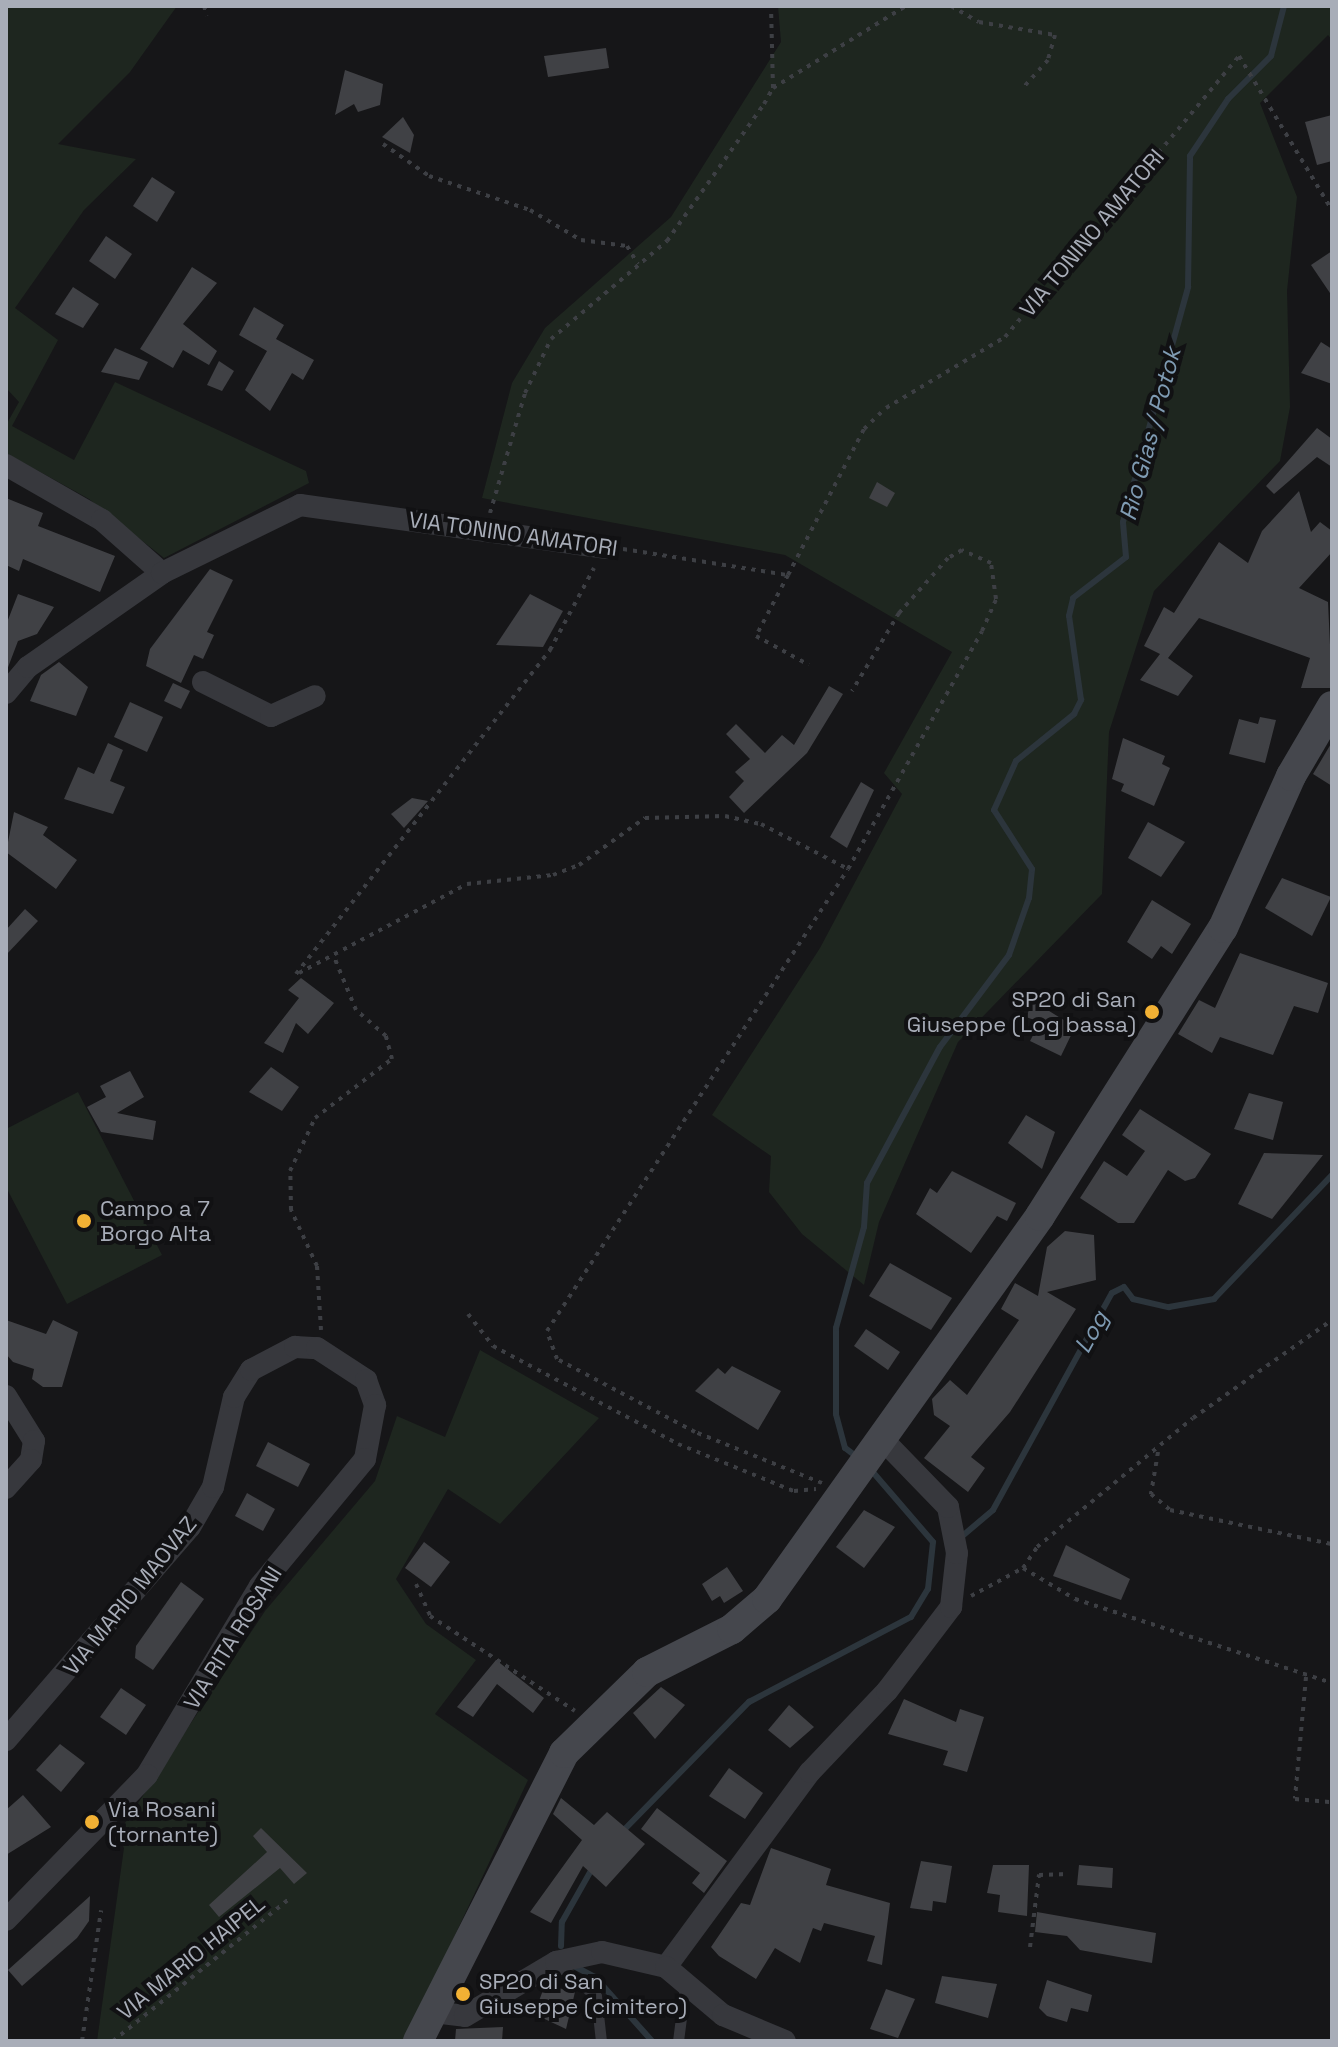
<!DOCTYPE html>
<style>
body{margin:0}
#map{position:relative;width:1338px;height:2047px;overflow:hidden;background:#161618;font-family:"Space Grotesk",sans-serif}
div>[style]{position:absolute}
.green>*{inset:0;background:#1e261f}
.stream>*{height:6px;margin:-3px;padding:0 3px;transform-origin:3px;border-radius:3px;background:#2c353c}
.building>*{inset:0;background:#404145}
.path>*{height:4px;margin-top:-2px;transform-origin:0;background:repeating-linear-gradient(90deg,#3d3f44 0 4px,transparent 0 10px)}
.lane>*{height:11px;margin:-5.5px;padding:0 5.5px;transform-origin:5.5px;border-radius:5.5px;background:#37383d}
.street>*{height:22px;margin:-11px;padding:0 11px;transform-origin:11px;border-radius:11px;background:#37383d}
.secondary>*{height:30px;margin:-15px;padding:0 15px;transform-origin:15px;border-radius:15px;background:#45474d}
.dots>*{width:22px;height:22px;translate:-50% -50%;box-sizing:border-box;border:4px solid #111113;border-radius:50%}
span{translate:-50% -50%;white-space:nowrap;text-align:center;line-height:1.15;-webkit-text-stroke:8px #111113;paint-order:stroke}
.street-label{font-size:22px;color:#a8adb8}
.poi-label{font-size:22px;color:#a8adb8}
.right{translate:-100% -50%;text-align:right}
.left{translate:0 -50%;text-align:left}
.water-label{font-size:24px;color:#7f9bb3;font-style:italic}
.frame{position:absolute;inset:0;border:8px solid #a8adb8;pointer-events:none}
</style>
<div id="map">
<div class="green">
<i style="clip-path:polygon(6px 6px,177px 6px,130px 72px,58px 144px,136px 159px,84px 210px,15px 308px,58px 340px,12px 426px,74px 460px,115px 382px,306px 471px,309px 483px,164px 558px,89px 499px,6px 453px,6px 425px,19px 402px,6px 388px)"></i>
<i style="clip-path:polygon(778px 6px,1332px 6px,1332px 40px,1328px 35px,1260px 103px,1297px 197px,1287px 291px,1290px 407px,1280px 461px,1154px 591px,1109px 732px,1102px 894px,958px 1042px,879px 1222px,864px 1285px,802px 1234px,769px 1192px,771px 1156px,712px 1115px,820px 948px,902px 794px,884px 773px,952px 652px,785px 555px,482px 498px,512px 383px,545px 328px,671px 217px,781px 42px)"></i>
<i style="clip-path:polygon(78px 1092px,162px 1255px,67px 1304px,6px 1187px,6px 1129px)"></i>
<i style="clip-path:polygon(480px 1350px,599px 1418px,500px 1524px,448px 1489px,396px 1579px,426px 1624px,476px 1660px,435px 1714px,528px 1780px,405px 2041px,97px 2041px,124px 1848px,117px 1835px,265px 1611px,375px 1481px,397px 1416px,445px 1437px)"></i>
</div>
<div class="stream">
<i style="left:857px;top:1457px;width:15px;rotate:-143deg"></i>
<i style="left:845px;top:1448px;width:35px;rotate:-105deg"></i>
<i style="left:836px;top:1414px;width:86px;rotate:-90deg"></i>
<i style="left:836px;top:1328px;width:105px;rotate:-74.5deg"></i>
<i style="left:864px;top:1227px;width:44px;rotate:-86.1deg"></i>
<i style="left:867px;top:1183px;width:154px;rotate:-61.8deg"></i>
<i style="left:940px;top:1047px;width:115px;rotate:-53.1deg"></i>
<i style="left:1009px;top:955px;width:60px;rotate:-70.7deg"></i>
<i style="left:1029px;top:898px;width:29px;rotate:-84deg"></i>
<i style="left:1032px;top:869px;width:70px;rotate:-122.8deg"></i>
<i style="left:994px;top:810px;width:54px;rotate:-65.8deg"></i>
<i style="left:1016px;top:761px;width:75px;rotate:-39deg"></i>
<i style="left:1074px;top:714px;width:16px;rotate:-63deg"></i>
<i style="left:1081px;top:700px;width:85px;rotate:-98.1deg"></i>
<i style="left:1069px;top:616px;width:18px;rotate:-77deg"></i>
<i style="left:1073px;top:598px;width:67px;rotate:-37.7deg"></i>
<i style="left:1126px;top:557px;width:35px;rotate:-95deg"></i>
<i style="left:1123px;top:522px;width:244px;rotate:-74.5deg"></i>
<i style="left:1188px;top:287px;width:131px;rotate:-89.1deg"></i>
<i style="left:1190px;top:156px;width:69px;rotate:-56.3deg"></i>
<i style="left:1228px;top:99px;width:61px;rotate:-45deg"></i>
<i style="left:1271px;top:56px;width:52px;rotate:-75.4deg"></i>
<i style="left:960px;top:1538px;width:43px;rotate:-40.3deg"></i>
<i style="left:993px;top:1510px;width:247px;rotate:-61.3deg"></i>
<i style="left:1112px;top:1293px;width:13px;rotate:-27deg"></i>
<i style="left:1124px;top:1287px;width:15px;rotate:53deg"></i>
<i style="left:1133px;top:1299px;width:37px;rotate:13deg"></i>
<i style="left:1169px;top:1307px;width:46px;rotate:-10.1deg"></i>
<i style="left:1214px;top:1299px;width:171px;rotate:-46.4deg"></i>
<i style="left:620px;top:1834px;width:185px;rotate:-45.7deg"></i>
<i style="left:749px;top:1702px;width:183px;rotate:-27.7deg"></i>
<i style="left:911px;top:1617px;width:33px;rotate:-59deg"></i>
<i style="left:928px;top:1589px;width:47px;rotate:-83.9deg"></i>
<i style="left:933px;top:1542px;width:95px;rotate:-130.7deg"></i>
<i style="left:561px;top:1946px;width:24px;rotate:-88deg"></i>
<i style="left:562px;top:1922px;width:63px;rotate:-60.6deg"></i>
<i style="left:574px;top:1966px;width:24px;rotate:28deg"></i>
<i style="left:595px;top:1977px;width:86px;rotate:48.3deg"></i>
</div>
<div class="building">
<i style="clip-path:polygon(606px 48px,609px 68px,548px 77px,544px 56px)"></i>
<i style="clip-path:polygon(345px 70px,383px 84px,380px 105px,358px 112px,354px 104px,335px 115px)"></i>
<i style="clip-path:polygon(1332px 115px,1332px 161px,1317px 165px,1305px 122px)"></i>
<i style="clip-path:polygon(403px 117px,414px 135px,410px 153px,382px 137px)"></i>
<i style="clip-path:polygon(152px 177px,175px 192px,157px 222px,133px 206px)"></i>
<i style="clip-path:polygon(106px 236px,132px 254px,115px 279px,89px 261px)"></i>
<i style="clip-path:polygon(1332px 251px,1332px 296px,1311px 265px)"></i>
<i style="clip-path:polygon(192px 267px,217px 283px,183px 324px,217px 351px,209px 365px,183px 350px,173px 368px,140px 349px)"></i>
<i style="clip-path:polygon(73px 287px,99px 304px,83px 328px,55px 314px)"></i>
<i style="clip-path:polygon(254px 307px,284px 325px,276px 339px,314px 360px,303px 380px,292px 373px,270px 411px,245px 390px,267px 351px,239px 335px)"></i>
<i style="clip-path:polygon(1321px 342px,1332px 349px,1332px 384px,1301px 373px)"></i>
<i style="clip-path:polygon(115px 348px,148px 362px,139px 380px,101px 372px)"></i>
<i style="clip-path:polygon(219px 361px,234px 371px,222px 391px,207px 385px)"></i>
<i style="clip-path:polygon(1317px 428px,1332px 439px,1332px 467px,1317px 457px,1274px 494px,1266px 486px)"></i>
<i style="clip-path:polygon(877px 482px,895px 493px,887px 507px,869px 498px)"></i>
<i style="clip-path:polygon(1299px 491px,1311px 532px,1320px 522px,1332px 531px,1332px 552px,1299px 588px,1328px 602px,1332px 688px,1301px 688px,1310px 658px,1199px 618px,1168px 658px,1193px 676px,1178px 696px,1140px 680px,1160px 654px,1144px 646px,1164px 607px,1174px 613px,1219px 542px,1248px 563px,1262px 531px)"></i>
<i style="clip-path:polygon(6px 498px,43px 513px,38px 526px,115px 556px,100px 592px,23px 559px,19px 571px,6px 565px)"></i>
<i style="clip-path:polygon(210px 569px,233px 580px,207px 632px,214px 635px,203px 659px,194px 655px,181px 683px,146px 666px,150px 649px)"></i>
<i style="clip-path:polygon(18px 594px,54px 607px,37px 634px,18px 641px,7px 670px,6px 625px)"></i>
<i style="clip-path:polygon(530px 594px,563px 611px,543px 647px,496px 645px)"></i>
<i style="clip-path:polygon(59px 662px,88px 687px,76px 716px,30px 701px,41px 675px)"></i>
<i style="clip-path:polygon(173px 683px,190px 691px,181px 709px,164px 701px)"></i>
<i style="clip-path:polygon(829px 686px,843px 694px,807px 753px,744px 813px,729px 797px,744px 781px,735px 772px,750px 759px,726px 734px,736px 724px,765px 753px,782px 735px,794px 745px)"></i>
<i style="clip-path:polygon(130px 702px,163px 717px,147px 752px,114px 737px)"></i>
<i style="clip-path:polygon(1260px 717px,1276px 720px,1265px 763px,1229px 754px,1239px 719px,1258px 724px)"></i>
<i style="clip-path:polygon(1123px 738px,1165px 756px,1162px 764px,1170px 768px,1154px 806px,1121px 791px,1124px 784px,1112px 779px)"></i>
<i style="clip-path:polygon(1332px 742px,1332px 786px,1313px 774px)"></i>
<i style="clip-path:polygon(108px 743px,123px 750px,110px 781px,125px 787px,113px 814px,64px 799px,78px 767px,94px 774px)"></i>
<i style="clip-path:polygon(861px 782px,874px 790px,847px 848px,830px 837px)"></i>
<i style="clip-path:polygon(412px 798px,428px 801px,404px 828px,391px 814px)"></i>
<i style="clip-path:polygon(14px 812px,48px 827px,43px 835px,77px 860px,56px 889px,6px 852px)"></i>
<i style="clip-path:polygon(1148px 822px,1185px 842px,1161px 877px,1128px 858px)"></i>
<i style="clip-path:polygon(1282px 878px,1331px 897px,1312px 936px,1265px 908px)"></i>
<i style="clip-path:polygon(1152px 900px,1191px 924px,1172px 954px,1161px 946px,1152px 959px,1127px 942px)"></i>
<i style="clip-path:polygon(25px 909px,38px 921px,6px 955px,6px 930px)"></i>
<i style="clip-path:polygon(1240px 953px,1328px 983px,1318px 1013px,1294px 1006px,1273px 1055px,1220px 1037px,1212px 1053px,1178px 1034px,1199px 1000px,1215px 1008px)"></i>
<i style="clip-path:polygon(301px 978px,334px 1003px,308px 1034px,296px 1023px,283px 1053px,264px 1043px,299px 998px,288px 990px)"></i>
<i style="clip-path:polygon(1033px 1001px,1075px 1027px,1061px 1056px,1030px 1041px,1040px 1022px,1026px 1017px)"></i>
<i style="clip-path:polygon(271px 1067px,299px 1087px,282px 1111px,249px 1092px)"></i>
<i style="clip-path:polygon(130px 1071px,144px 1097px,117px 1113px,156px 1121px,153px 1140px,101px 1132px,87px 1107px,106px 1097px,100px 1086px)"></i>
<i style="clip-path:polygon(1249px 1093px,1283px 1102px,1273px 1140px,1234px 1129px)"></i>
<i style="clip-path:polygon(1140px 1109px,1211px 1154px,1195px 1178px,1185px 1181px,1168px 1170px,1134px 1223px,1118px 1223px,1080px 1198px,1104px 1161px,1127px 1176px,1145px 1151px,1122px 1135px)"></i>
<i style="clip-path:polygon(1026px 1115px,1055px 1132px,1042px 1169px,1008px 1143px)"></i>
<i style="clip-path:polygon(1264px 1153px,1323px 1155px,1272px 1219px,1238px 1204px)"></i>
<i style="clip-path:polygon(952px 1171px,1016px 1203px,1007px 1221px,997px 1216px,971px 1253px,916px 1214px,930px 1188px,937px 1193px)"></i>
<i style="clip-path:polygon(1065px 1231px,1094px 1235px,1096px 1280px,1047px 1292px,1076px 1309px,1010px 1412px,971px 1457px,985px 1468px,968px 1492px,924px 1458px,950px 1426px,934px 1415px,932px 1399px,950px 1380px,967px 1395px,1019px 1320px,1001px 1309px,1015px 1283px,1038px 1296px,1047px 1247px)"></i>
<i style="clip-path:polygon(890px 1263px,952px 1298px,931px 1330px,869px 1296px)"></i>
<i style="clip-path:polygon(6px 1320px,46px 1334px,53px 1320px,78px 1332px,62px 1387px,43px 1387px,32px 1379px,34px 1369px,13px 1362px,6px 1354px)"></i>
<i style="clip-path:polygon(866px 1329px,900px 1352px,888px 1370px,854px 1346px)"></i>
<i style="clip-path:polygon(732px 1366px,781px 1391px,758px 1430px,695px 1391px,718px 1368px,725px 1374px)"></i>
<i style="clip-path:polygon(268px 1442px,310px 1464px,298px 1487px,256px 1466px)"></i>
<i style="clip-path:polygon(247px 1493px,275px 1509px,263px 1531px,235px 1516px)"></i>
<i style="clip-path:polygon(864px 1510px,895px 1527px,864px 1568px,836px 1547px)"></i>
<i style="clip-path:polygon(424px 1542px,450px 1562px,431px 1587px,405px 1568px)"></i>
<i style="clip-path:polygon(1066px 1545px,1130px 1579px,1121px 1600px,1053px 1576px)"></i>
<i style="clip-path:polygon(727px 1567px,743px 1591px,724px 1603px,720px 1596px,712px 1601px,702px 1584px)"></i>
<i style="clip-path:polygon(181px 1582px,204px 1599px,153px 1670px,135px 1658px,136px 1646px)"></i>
<i style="clip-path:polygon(496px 1660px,544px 1698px,533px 1713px,497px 1684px,473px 1717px,457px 1707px)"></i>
<i style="clip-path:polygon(661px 1687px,685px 1705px,655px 1739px,633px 1713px)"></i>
<i style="clip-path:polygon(121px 1688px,146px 1705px,126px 1735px,100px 1717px)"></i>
<i style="clip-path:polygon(904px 1699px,956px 1722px,960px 1709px,984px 1717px,967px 1772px,943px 1765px,948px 1751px,888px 1734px)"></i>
<i style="clip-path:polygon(789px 1705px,814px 1727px,790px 1748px,768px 1730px)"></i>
<i style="clip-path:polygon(60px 1744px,85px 1763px,61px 1792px,36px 1770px)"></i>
<i style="clip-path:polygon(729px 1768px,763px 1793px,745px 1819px,709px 1796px)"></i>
<i style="clip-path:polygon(23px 1795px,51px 1827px,6px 1855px,6px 1810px)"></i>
<i style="clip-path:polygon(561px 1798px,594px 1825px,607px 1812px,645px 1844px,606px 1887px,583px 1866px,551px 1923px,530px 1912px,582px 1840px,553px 1814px)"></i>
<i style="clip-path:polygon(657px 1808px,727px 1861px,704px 1893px,692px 1883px,700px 1873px,641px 1829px)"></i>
<i style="clip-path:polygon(261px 1828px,307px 1873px,294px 1884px,280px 1868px,219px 1917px,209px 1905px,267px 1852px,253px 1836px)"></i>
<i style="clip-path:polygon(771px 1848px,831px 1869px,826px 1885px,890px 1903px,882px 1965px,867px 1961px,875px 1936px,824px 1923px,821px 1931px,813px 1928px,800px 1963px,775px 1948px,756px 1979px,719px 1956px,711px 1947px,741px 1903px,750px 1905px)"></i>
<i style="clip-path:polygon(921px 1861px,952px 1866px,946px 1903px,933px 1901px,932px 1911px,910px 1908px)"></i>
<i style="clip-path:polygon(993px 1865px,1029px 1865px,1027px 1916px,998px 1912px,1000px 1895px,987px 1893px)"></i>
<i style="clip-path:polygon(1079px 1865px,1113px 1868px,1112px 1888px,1077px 1885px)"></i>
<i style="clip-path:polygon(90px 1896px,89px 1921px,77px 1938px,22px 1986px,8px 1970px)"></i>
<i style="clip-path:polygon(1037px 1912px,1156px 1933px,1152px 1963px,1080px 1950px,1067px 1936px,1035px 1932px)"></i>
<i style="clip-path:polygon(942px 1976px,997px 1984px,988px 2018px,935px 2003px)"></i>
<i style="clip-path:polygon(1047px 1980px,1092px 1995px,1088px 2012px,1071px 2008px,1067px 2022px,1047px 2016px,1039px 2008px)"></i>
<i style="clip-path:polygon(545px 1985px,575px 1992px,566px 2029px,534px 2014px)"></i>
<i style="clip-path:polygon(886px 1989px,915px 1999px,898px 2038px,870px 2029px)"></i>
<i style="clip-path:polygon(503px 2027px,502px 2041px,455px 2041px,456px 2029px)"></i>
</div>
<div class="path">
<i style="left:204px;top:6px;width:10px;rotate:73deg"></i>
<i style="left:951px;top:6px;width:32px;rotate:30deg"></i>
<i style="left:979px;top:22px;width:77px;rotate:9.7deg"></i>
<i style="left:1055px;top:35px;width:26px;rotate:106deg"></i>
<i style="left:1048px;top:60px;width:36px;rotate:132deg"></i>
<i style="left:773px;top:88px;width:156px;rotate:-31.7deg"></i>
<i style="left:383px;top:144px;width:56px;rotate:34.8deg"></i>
<i style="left:429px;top:176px;width:107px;rotate:18.6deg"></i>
<i style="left:530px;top:210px;width:59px;rotate:30.5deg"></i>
<i style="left:581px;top:240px;width:46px;rotate:7.4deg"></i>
<i style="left:627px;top:246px;width:21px;rotate:59deg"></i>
<i style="left:490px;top:513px;width:125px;rotate:-73.7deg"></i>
<i style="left:525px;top:393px;width:60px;rotate:-64.3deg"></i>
<i style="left:551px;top:339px;width:152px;rotate:-40.2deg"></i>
<i style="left:667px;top:241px;width:168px;rotate:-54.7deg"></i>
<i style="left:764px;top:104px;width:18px;rotate:-61deg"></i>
<i style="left:773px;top:88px;width:82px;rotate:-91.4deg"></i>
<i style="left:623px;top:549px;width:167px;rotate:9deg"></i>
<i style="left:788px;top:575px;width:69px;rotate:117.7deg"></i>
<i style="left:756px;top:636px;width:60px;rotate:28.7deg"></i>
<i style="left:788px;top:575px;width:165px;rotate:-62.5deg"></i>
<i style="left:864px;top:429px;width:30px;rotate:-44deg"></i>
<i style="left:886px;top:408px;width:139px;rotate:-30.8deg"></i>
<i style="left:1005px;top:337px;width:366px;rotate:-50.2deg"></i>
<i style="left:1239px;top:56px;width:180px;rotate:58.9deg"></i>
<i style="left:299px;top:973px;width:190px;rotate:-27.9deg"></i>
<i style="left:467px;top:884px;width:86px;rotate:-6deg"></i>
<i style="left:553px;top:875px;width:28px;rotate:-21deg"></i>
<i style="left:579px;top:865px;width:81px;rotate:-35.5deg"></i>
<i style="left:645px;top:818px;width:80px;rotate:-1.4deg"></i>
<i style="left:725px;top:816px;width:37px;rotate:13deg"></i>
<i style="left:761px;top:824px;width:98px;rotate:27.3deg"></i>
<i style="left:296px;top:974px;width:412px;rotate:-51.9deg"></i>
<i style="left:550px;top:650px;width:93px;rotate:-61.8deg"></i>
<i style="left:468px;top:1314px;width:41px;rotate:52deg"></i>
<i style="left:493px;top:1346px;width:209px;rotate:27.9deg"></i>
<i style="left:678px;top:1444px;width:125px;rotate:22.1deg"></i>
<i style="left:794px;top:1491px;width:22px;rotate:-5deg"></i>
<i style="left:321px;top:1330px;width:64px;rotate:-93.6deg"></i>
<i style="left:317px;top:1266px;width:62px;rotate:-114.9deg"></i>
<i style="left:291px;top:1210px;width:39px;rotate:-91deg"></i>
<i style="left:290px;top:1171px;width:59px;rotate:-64.7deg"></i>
<i style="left:315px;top:1118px;width:97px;rotate:-37.5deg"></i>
<i style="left:392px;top:1059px;width:24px;rotate:-105deg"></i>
<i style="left:386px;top:1036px;width:40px;rotate:-139deg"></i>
<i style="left:356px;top:1010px;width:57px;rotate:-112.5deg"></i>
<i style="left:1158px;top:1452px;width:43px;rotate:99.5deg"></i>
<i style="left:1151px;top:1494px;width:25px;rotate:40deg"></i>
<i style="left:1170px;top:1510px;width:166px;rotate:11.9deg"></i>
<i style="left:822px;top:1483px;width:137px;rotate:-158.1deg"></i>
<i style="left:695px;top:1432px;width:156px;rotate:-152.1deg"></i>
<i style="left:557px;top:1359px;width:30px;rotate:-110deg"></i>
<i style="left:547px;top:1331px;width:551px;rotate:-56.92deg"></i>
<i style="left:848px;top:869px;width:273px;rotate:-60.6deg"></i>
<i style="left:982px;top:631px;width:35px;rotate:-66deg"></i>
<i style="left:996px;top:599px;width:36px;rotate:-98deg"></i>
<i style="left:991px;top:563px;width:32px;rotate:-156deg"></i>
<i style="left:962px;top:550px;width:16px;rotate:150deg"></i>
<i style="left:948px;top:558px;width:74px;rotate:131.7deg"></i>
<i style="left:899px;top:613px;width:91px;rotate:121.1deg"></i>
<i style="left:1023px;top:1568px;width:61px;rotate:30.8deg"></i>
<i style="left:1075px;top:1599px;width:270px;rotate:18.1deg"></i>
<i style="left:416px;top:1584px;width:35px;rotate:66deg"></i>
<i style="left:430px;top:1616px;width:173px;rotate:33.2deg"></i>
<i style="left:971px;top:1596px;width:59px;rotate:-28.3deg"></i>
<i style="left:1023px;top:1568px;width:25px;rotate:-56deg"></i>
<i style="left:1037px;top:1547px;width:202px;rotate:-39.6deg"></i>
<i style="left:1193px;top:1418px;width:170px;rotate:-35.2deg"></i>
<i style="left:1306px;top:1677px;width:122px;rotate:95.2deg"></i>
<i style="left:1295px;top:1799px;width:37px;rotate:5deg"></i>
<i style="left:1030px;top:1947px;width:73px;rotate:-82.9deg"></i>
<i style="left:1039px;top:1875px;width:29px;rotate:-2deg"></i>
<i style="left:82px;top:2041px;width:132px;rotate:-81.7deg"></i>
<i style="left:113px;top:2041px;width:226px;rotate:-38.9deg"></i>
</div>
<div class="lane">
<i style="left:556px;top:1963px;width:52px;rotate:39.5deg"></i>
<i style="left:596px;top:1996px;width:45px;rotate:83.7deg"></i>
<i style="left:678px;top:2041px;width:55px;rotate:-82.7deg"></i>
</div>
<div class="street">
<i style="left:6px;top:465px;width:111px;rotate:29.8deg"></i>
<i style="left:102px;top:520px;width:80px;rotate:41.5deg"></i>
<i style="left:203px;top:682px;width:76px;rotate:26.6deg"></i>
<i style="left:271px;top:716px;width:48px;rotate:-24.4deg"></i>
<i style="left:6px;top:693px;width:34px;rotate:-50deg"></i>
<i style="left:28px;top:667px;width:164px;rotate:-35deg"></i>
<i style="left:162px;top:573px;width:154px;rotate:-26.2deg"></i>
<i style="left:300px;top:505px;width:308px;rotate:8deg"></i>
<i style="left:6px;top:1396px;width:53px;rotate:58.1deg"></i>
<i style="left:34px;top:1441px;width:19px;rotate:99deg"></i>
<i style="left:31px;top:1460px;width:38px;rotate:132deg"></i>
<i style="left:6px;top:1740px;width:281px;rotate:-49.2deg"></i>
<i style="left:190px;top:1527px;width:46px;rotate:-60.1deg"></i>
<i style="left:213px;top:1487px;width:92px;rotate:-76.9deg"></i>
<i style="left:234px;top:1397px;width:32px;rotate:-58deg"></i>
<i style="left:251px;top:1370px;width:50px;rotate:-27.6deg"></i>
<i style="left:295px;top:1347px;width:22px;rotate:3deg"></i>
<i style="left:317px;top:1348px;width:59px;rotate:33.1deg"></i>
<i style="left:366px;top:1380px;width:27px;rotate:70deg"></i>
<i style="left:375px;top:1405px;width:55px;rotate:100.5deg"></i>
<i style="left:365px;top:1459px;width:165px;rotate:129.6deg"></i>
<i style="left:260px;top:1586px;width:220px;rotate:120.9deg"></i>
<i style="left:147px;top:1775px;width:202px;rotate:134.2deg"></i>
<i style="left:666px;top:1967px;width:242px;rotate:-53.6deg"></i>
<i style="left:810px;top:1772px;width:112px;rotate:-46.5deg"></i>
<i style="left:887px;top:1691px;width:106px;rotate:-52.7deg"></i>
<i style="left:951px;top:1607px;width:54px;rotate:-83.7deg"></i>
<i style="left:957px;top:1553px;width:47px;rotate:-101.1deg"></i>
<i style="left:948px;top:1507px;width:95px;rotate:-134.1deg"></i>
<i style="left:433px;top:2012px;width:32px;rotate:7deg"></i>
<i style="left:465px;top:2016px;width:106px;rotate:-30.7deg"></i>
<i style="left:556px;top:1962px;width:47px;rotate:-12.3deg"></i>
<i style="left:602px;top:1952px;width:66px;rotate:13.2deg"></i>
<i style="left:666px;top:1967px;width:75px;rotate:40.1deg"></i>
<i style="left:723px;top:2015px;width:67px;rotate:22.8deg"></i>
</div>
<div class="secondary">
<i style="left:418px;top:2041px;width:323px;rotate:-63.1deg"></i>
<i style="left:564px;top:1753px;width:116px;rotate:-44.3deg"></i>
<i style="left:647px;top:1672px;width:95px;rotate:-26.8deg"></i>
<i style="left:732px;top:1629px;width:46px;rotate:-40.6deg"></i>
<i style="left:767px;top:1599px;width:470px;rotate:-54.5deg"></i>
<i style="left:1040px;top:1216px;width:341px;rotate:-57.6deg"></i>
<i style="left:1223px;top:928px;width:167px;rotate:-65.9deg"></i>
<i style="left:1291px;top:776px;width:81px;rotate:-59.6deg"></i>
</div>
<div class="dots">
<i style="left:1152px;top:1012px;background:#f2b134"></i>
<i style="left:84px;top:1221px;background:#f2b134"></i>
<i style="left:92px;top:1822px;background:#f2b134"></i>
<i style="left:463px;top:1994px;background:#f2b134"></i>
</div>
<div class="street-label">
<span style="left:1092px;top:233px;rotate:-50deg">VIA TONINO AMATORI</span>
<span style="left:513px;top:534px;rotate:8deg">VIA TONINO AMATORI</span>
<span style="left:130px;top:1596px;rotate:-51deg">VIA MARIO MAOVAZ</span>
<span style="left:233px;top:1638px;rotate:-58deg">VIA RITA ROSANI</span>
<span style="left:191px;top:1958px;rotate:-39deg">VIA MARIO HAIPEL</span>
</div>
<div class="poi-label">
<span class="right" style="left:1136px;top:1012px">SP20 di San<br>Giuseppe (Log bassa)</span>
<span class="left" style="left:100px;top:1221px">Campo a 7<br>Borgo Alta</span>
<span class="left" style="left:108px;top:1822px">Via Rosani<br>(tornante)</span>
<span class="left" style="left:479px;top:1994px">SP20 di San<br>Giuseppe (cimitero)</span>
</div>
<div class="water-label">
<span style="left:1150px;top:434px;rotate:-75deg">Rio Gias / Potok</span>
<span style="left:1091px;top:1332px;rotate:-61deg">Log</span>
</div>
<div class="frame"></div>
</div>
